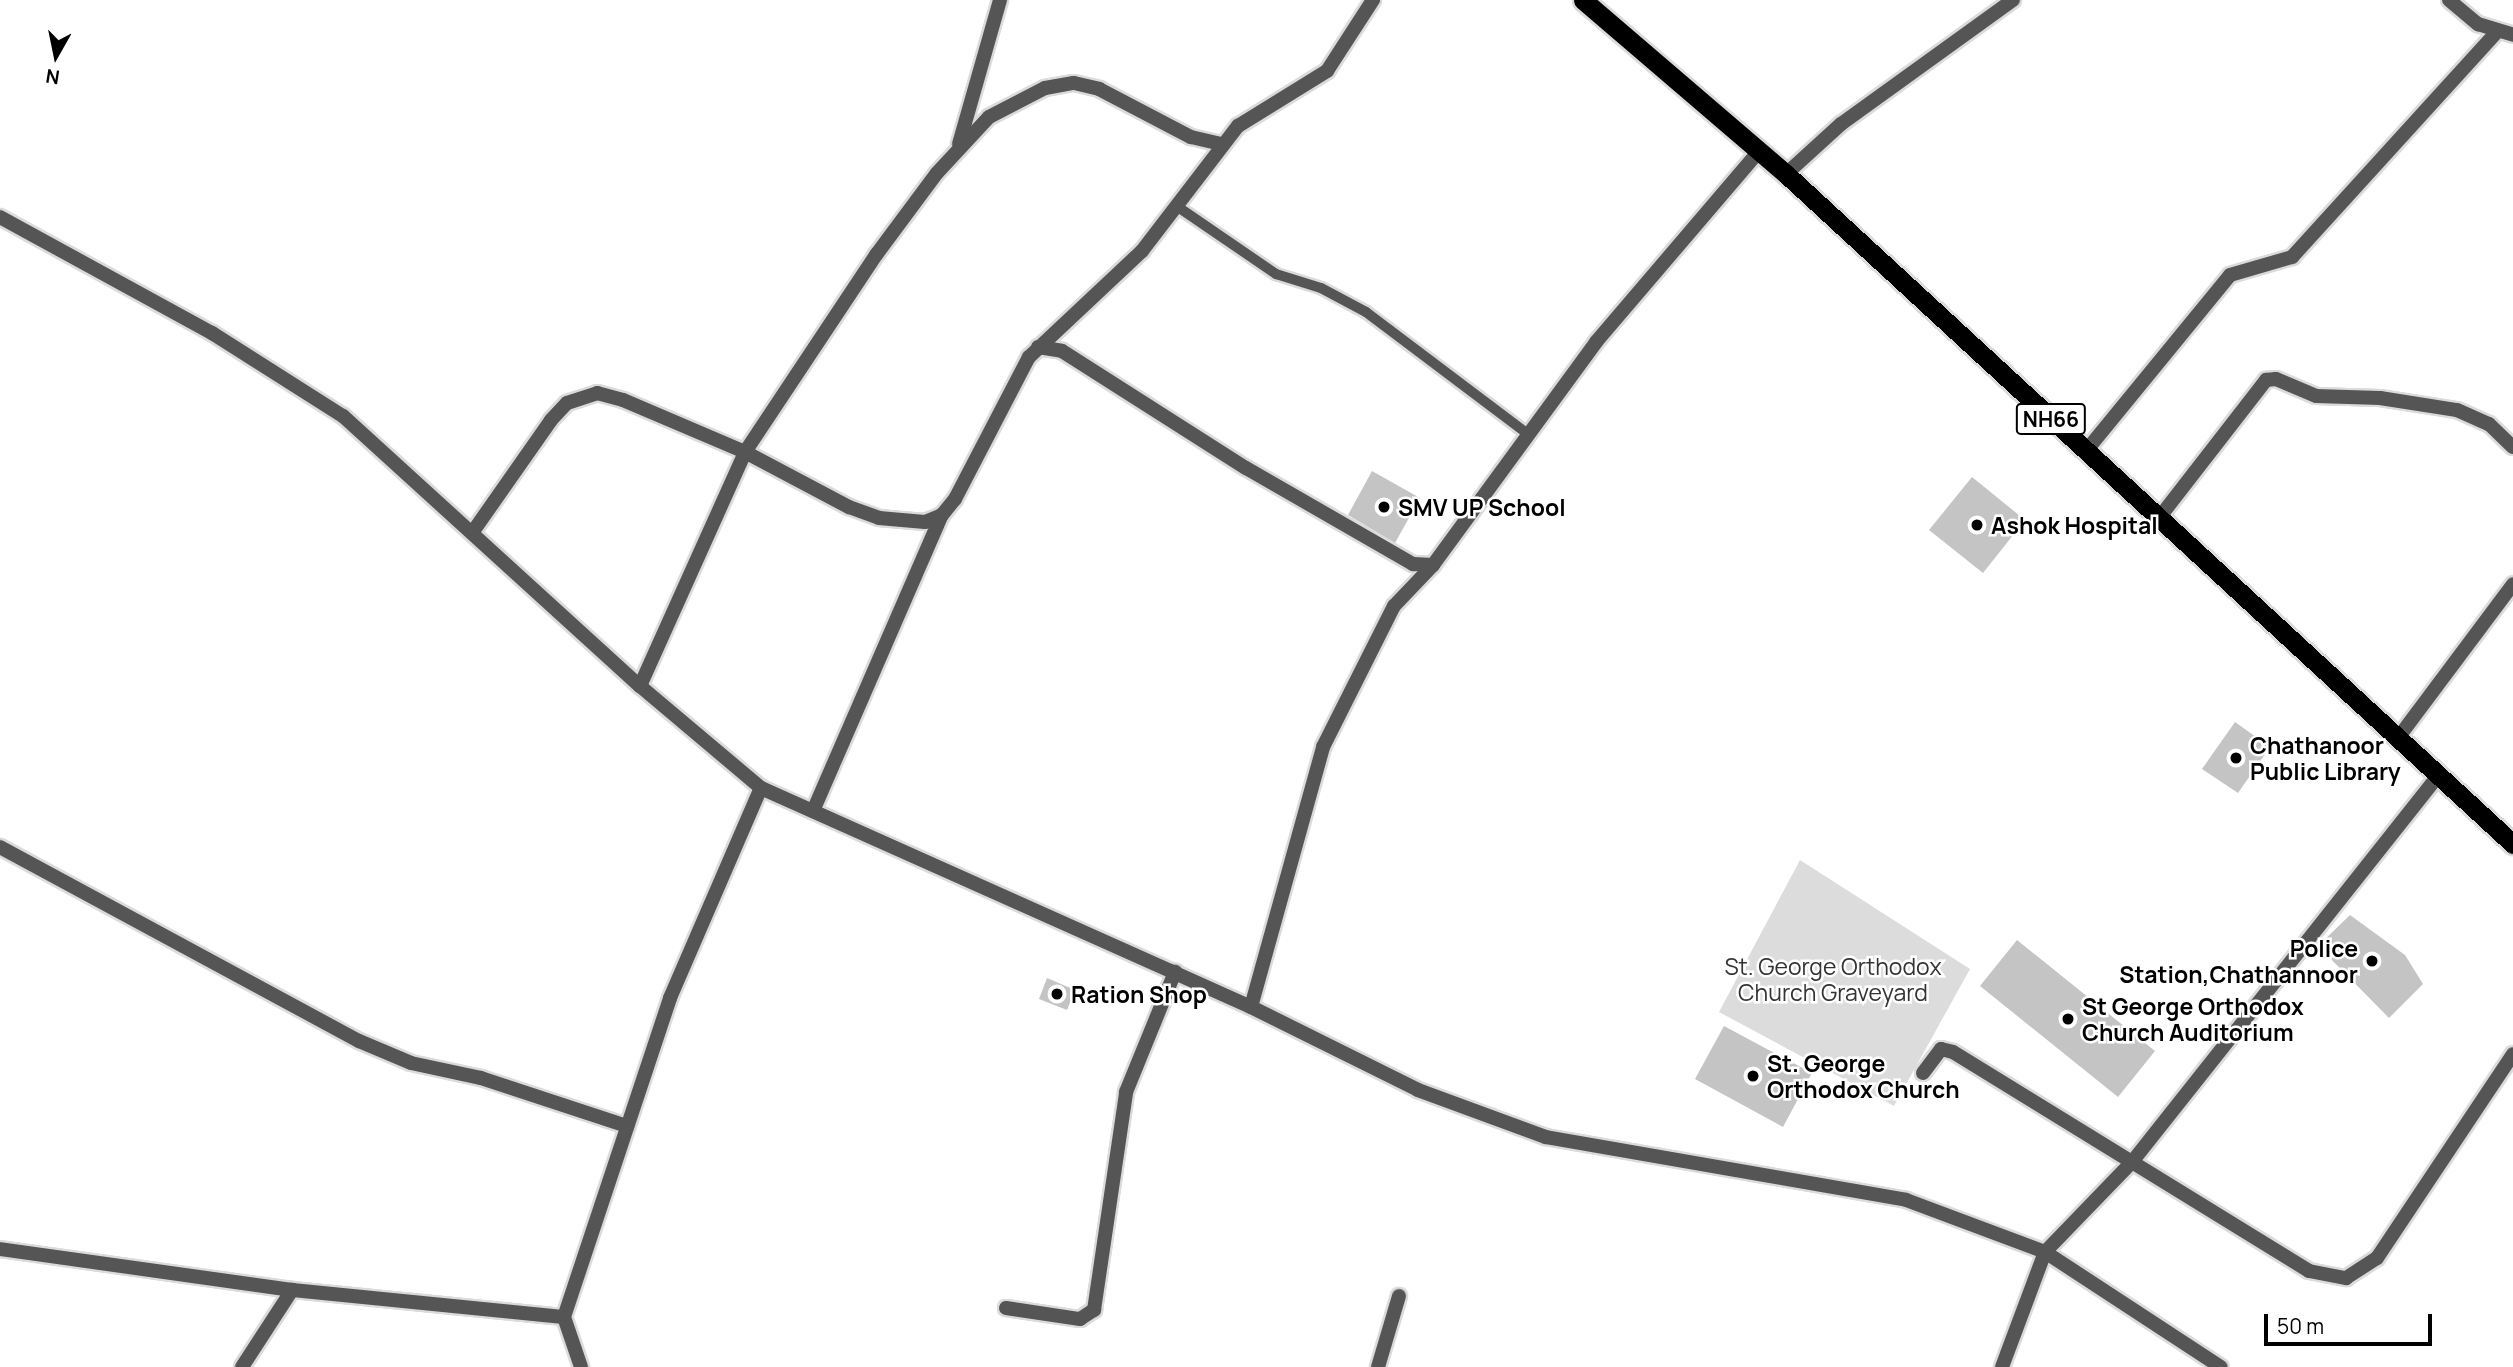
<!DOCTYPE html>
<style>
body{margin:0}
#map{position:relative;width:2513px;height:1367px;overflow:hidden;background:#fff;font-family:Manrope,sans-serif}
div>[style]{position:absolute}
.green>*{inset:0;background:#dcdcdc}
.building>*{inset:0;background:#c4c4c4}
.roads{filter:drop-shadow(2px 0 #dbdbdb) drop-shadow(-2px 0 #dbdbdb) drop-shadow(0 2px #dbdbdb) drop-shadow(0 -2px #dbdbdb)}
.service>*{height:10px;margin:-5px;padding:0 5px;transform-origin:5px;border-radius:5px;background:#555}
.minor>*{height:14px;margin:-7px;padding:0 7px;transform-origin:7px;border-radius:7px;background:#555}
.tertiary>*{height:14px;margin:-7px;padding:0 7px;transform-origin:7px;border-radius:7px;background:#555}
.trunk>*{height:19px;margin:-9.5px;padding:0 9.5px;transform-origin:9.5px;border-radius:9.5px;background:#000}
.dots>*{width:19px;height:19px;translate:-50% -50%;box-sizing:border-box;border:4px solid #fff;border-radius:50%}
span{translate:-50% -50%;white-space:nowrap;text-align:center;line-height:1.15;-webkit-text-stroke:5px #fff;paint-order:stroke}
.shield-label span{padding:2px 5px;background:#fff;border:2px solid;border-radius:5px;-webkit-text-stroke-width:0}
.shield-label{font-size:21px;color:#000;font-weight:700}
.poi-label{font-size:23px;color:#000;font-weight:700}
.left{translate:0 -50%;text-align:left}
.right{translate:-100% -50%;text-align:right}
.park-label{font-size:23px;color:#333}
.north{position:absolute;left:21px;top:21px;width:70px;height:70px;-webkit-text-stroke:5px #fff;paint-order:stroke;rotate:189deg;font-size:19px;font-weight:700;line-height:28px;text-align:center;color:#000}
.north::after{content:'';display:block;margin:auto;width:24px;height:32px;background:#000;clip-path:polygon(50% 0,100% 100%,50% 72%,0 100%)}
.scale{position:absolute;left:2264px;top:1314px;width:168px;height:32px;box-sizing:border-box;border:4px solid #000;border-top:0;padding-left:9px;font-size:21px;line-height:24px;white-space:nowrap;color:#000;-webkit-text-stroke:5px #fff;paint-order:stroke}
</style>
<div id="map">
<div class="green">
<i style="clip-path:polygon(1800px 860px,1970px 969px,1894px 1106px,1719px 1012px)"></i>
</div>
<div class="building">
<i style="clip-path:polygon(1372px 471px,1420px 498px,1395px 543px,1348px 515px)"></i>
<i style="clip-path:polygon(1972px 477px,2025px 520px,1983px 573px,1929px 530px)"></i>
<i style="clip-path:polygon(2235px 722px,2270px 747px,2238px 793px,2202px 769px)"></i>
<i style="clip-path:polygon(2350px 915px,2405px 955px,2423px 984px,2389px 1018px,2318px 946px)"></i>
<i style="clip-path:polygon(2017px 940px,2155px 1051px,2118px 1097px,1980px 986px)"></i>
<i style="clip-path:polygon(1047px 978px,1075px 990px,1067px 1010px,1039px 999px)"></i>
<i style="clip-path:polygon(1724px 1026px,1812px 1073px,1783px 1127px,1695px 1079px)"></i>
</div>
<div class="roads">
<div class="service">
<i style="left:1178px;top:207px;width:119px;rotate:34.4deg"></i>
<i style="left:1276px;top:274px;width:47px;rotate:17.3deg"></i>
<i style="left:1321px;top:288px;width:51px;rotate:28.1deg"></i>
<i style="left:1366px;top:312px;width:203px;rotate:37deg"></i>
</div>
<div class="minor">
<i style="left:2449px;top:0;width:38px;rotate:40deg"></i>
<i style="left:2478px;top:24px;width:37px;rotate:17deg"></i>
<i style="left:959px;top:144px;width:150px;rotate:-74.1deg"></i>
<i style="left:1786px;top:174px;width:74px;rotate:-42.3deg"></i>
<i style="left:1841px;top:124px;width:212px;rotate:-35.8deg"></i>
<i style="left:1038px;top:347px;width:24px;rotate:9deg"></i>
<i style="left:1062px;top:351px;width:218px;rotate:32.5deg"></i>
<i style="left:1246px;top:468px;width:193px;rotate:29.9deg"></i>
<i style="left:1413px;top:564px;width:20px;rotate:3deg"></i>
<i style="left:1433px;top:565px;width:276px;rotate:-53.8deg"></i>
<i style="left:1596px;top:342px;width:251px;rotate:-49.5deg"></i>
<i style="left:2086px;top:451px;width:227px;rotate:-50.7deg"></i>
<i style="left:2230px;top:275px;width:65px;rotate:-16.2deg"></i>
<i style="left:2292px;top:257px;width:303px;rotate:-47.7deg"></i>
<i style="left:2159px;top:518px;width:175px;rotate:-52.2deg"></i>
<i style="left:2266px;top:380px;width:10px;rotate:-6deg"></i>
<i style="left:2276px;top:379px;width:43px;rotate:23deg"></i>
<i style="left:2316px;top:396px;width:64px;rotate:1.8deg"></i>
<i style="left:2380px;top:398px;width:78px;rotate:8.9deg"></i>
<i style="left:2457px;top:410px;width:35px;rotate:24deg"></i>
<i style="left:2489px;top:424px;width:33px;rotate:44deg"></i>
<i style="left:472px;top:533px;width:138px;rotate:-55deg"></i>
<i style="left:551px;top:420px;width:23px;rotate:-47deg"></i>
<i style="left:567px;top:403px;width:32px;rotate:-18deg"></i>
<i style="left:597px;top:393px;width:27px;rotate:15deg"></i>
<i style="left:623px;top:400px;width:133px;rotate:23.1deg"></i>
<i style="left:745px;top:452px;width:118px;rotate:27.9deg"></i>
<i style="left:849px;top:507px;width:32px;rotate:20deg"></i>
<i style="left:879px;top:518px;width:46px;rotate:5deg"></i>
<i style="left:925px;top:522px;width:18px;rotate:-22deg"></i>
<i style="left:942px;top:515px;width:21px;rotate:-51deg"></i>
<i style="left:955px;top:499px;width:160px;rotate:-62.5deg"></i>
<i style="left:1029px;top:357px;width:155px;rotate:-43.2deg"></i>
<i style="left:1142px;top:251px;width:158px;rotate:-52.5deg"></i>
<i style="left:1238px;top:126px;width:105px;rotate:-31.7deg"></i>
<i style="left:1327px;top:71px;width:85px;rotate:-57.1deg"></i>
<i style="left:640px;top:686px;width:256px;rotate:-65.8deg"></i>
<i style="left:745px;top:452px;width:237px;rotate:-56.4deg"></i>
<i style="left:876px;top:255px;width:102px;rotate:-53.4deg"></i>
<i style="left:937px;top:173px;width:76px;rotate:-47.1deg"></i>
<i style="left:989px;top:117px;width:63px;rotate:-27.4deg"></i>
<i style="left:1045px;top:88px;width:29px;rotate:-10deg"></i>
<i style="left:1074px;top:83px;width:26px;rotate:13deg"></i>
<i style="left:1099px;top:89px;width:104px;rotate:27.6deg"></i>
<i style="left:1191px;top:137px;width:31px;rotate:13deg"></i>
<i style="left:2398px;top:738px;width:192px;rotate:-53.2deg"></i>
<i style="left:813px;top:811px;width:323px;rotate:-66.5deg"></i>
<i style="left:0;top:847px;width:408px;rotate:28.4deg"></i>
<i style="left:359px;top:1041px;width:56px;rotate:22.9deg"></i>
<i style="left:411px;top:1063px;width:72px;rotate:12.1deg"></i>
<i style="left:481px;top:1078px;width:154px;rotate:18.2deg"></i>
<i style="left:1251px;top:1007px;width:270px;rotate:-74.5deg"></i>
<i style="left:1323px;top:747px;width:158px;rotate:-63.3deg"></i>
<i style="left:1394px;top:606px;width:57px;rotate:-46.4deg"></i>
<i style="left:1923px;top:1073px;width:30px;rotate:-53deg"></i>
<i style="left:1941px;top:1049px;width:12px;rotate:14deg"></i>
<i style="left:1953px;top:1052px;width:210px;rotate:31.6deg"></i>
<i style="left:2132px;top:1162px;width:494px;rotate:-51.6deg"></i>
<i style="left:0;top:1249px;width:295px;rotate:8deg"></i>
<i style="left:1006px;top:1308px;width:75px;rotate:8.5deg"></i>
<i style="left:1080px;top:1319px;width:17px;rotate:-33deg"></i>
<i style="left:1094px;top:1310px;width:220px;rotate:-81.6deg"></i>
<i style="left:1126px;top:1092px;width:130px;rotate:-67.8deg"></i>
<i style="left:564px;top:1317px;width:53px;rotate:71.2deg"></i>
<i style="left:1378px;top:1367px;width:74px;rotate:-73.5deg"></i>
<i style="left:2002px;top:1367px;width:123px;rotate:-69.5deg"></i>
<i style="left:2045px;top:1252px;width:125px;rotate:-46deg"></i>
<i style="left:2132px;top:1162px;width:208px;rotate:31.6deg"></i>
<i style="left:2309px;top:1271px;width:38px;rotate:11deg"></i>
<i style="left:2346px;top:1278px;width:37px;rotate:-33deg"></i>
<i style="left:2377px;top:1258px;width:245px;rotate:-56.3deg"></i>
</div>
<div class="tertiary">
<i style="left:0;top:217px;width:242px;rotate:28.7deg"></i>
<i style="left:212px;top:333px;width:155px;rotate:32.4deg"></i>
<i style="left:343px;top:416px;width:401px;rotate:42.3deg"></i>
<i style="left:640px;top:686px;width:158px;rotate:40.1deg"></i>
<i style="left:242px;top:1367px;width:92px;rotate:-57deg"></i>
<i style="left:292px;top:1290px;width:273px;rotate:5.7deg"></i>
<i style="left:564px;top:1317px;width:336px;rotate:-71.6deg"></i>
<i style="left:670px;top:998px;width:229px;rotate:-66.6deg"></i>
<i style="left:761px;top:788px;width:537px;rotate:24.08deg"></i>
<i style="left:1251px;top:1007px;width:186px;rotate:26.4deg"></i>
<i style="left:1418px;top:1090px;width:136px;rotate:20.2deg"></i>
<i style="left:1546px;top:1137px;width:365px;rotate:9.9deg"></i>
<i style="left:1906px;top:1200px;width:148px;rotate:20.5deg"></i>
<i style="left:2045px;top:1252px;width:210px;rotate:33.2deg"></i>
</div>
<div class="trunk">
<i style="left:1583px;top:0;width:267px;rotate:40.6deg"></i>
<i style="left:1786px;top:174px;width:989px;rotate:42.66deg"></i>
</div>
</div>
<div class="dots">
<i style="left:1384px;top:507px;background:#000"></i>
<i style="left:1977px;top:525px;background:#000"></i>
<i style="left:2236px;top:758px;background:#000"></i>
<i style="left:2372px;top:961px;background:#000"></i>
<i style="left:1057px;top:994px;background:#000"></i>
<i style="left:2068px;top:1019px;background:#000"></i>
<i style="left:1753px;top:1076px;background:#000"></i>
</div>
<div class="shield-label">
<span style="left:2051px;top:419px">NH66</span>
</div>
<div class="poi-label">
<span class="left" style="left:1398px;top:507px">SMV UP School</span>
<span class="left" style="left:1991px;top:525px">Ashok Hospital</span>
<span class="left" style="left:2250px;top:758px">Chathanoor<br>Public Library</span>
<span class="right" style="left:2358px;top:961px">Police<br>Station,Chathannoor</span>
<span class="left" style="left:1071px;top:994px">Ration Shop</span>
<span class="left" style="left:2082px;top:1019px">St George Orthodox<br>Church Auditorium</span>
<span class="left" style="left:1767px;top:1076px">St. George<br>Orthodox Church</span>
</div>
<div class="park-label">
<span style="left:1833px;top:979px">St. George Orthodox<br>Church Graveyard</span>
</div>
<div class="north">N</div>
<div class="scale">50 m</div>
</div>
